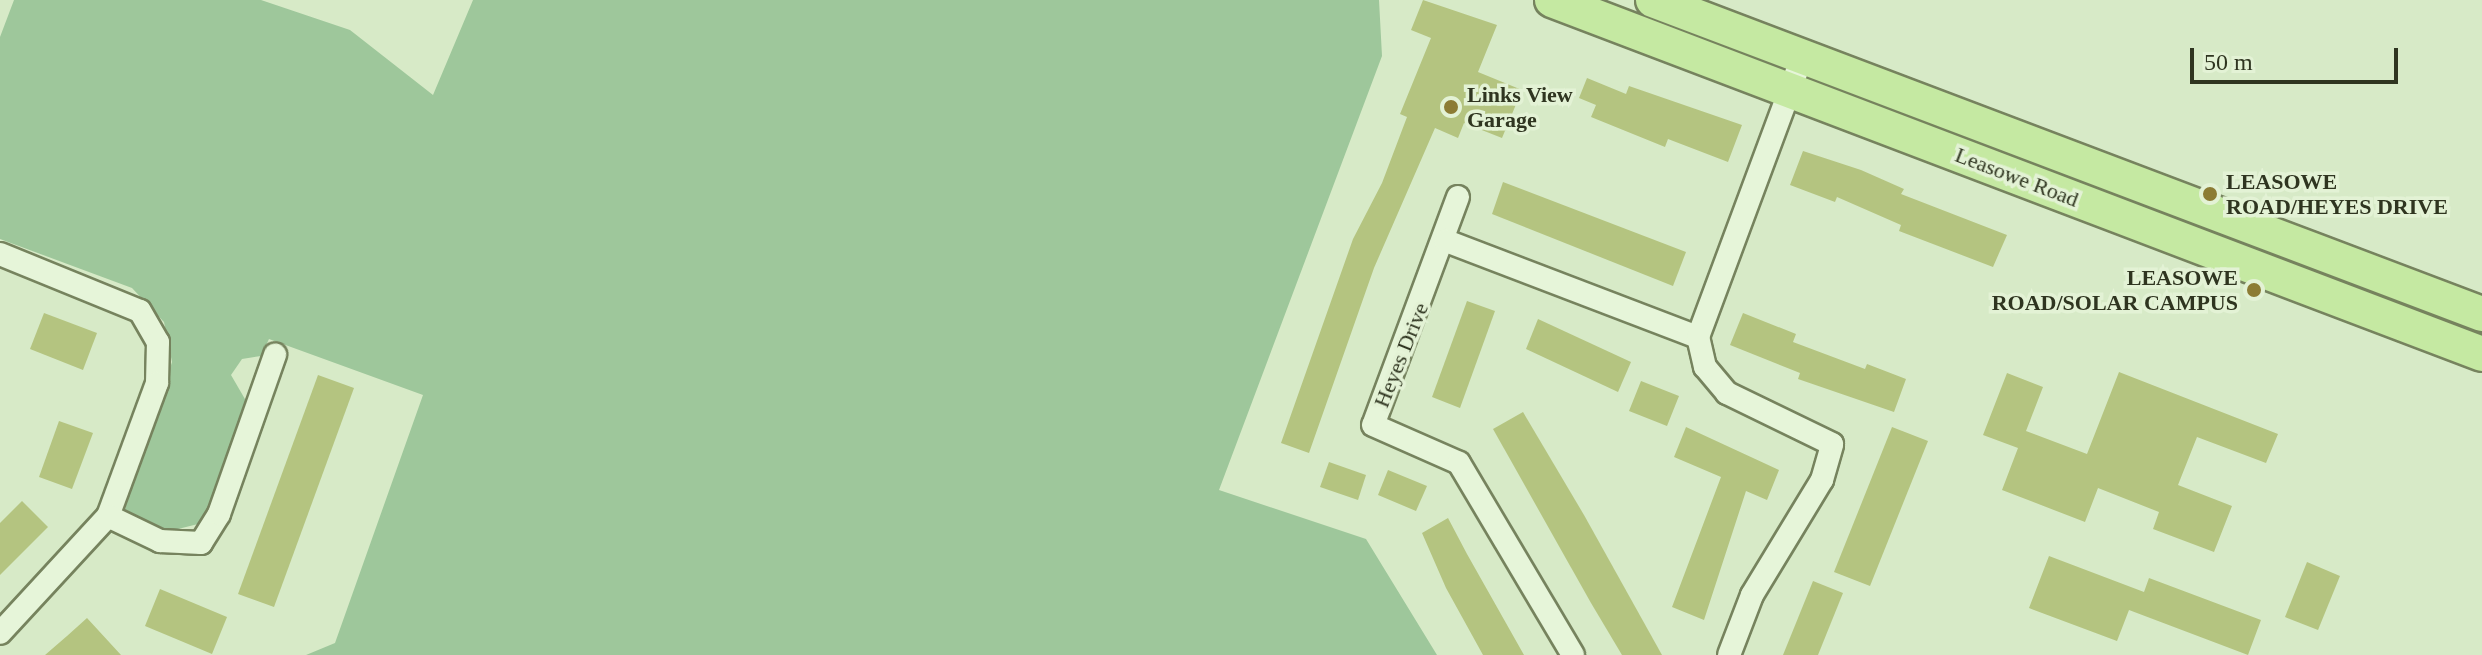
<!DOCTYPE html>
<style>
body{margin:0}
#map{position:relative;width:2482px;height:655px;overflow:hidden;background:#d7eac7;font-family:"Times New Roman",serif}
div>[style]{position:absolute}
.green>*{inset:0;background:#9ec79b}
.building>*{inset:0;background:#b4c480}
.roads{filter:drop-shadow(2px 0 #76835e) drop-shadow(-2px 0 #76835e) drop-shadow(0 2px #76835e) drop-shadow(0 -2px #76835e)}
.street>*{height:22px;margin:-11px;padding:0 11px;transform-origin:11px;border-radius:11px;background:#e6f5d9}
.primary>*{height:34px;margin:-17px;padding:0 17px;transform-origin:17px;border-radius:17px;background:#c5e9a2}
.dots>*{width:22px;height:22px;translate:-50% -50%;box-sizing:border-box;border:4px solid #e3f2d5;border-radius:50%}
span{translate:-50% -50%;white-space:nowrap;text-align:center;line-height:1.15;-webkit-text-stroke:7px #e3f2d5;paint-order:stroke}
.poi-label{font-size:22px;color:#2f3520;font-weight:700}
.left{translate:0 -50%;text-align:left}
.right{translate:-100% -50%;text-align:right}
.street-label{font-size:22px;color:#2f3520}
.scale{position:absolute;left:2190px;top:48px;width:208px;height:36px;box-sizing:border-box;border:4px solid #2f3520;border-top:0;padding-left:10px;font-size:24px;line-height:28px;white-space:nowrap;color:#2f3520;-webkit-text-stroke:6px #e3f2d5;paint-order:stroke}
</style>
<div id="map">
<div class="green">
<i style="clip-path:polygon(14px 0,261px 0,350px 30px,433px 95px,473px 0,1379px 0,1382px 56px,1219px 490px,1366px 539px,1437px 655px,306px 655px,335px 643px,423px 395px,269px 339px,261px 356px,242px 359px,231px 375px,249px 406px,202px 523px,166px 532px,124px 512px,172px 362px,164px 322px,132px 288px,0 239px,0 37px)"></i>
</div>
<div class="building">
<i style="clip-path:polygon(1423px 0,1497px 25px,1478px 72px,1522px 90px,1502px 138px,1464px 123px,1458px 138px,1435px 128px,1374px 268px,1309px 453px,1281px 443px,1353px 239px,1382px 183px,1407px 117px,1400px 114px,1431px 38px,1411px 30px)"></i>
<i style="clip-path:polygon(1587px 78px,1626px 94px,1629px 86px,1742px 125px,1728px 162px,1668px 139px,1665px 147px,1591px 117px,1596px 105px,1579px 98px)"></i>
<i style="clip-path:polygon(1803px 151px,1861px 170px,1904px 189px,1901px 194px,2007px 235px,1993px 267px,1899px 231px,1901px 225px,1837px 197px,1835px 202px,1790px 185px)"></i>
<i style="clip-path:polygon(1503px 182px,1686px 252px,1673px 286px,1492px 214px)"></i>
<i style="clip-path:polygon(1467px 301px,1495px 311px,1460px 408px,1432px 397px)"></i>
<i style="clip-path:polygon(44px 313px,97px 333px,83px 370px,30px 349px)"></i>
<i style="clip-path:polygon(1743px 313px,1796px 334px,1793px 342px,1865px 369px,1867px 364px,1906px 379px,1894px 412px,1798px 379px,1800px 373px,1730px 345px)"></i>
<i style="clip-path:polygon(1538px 319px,1631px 362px,1618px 392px,1526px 349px)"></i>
<i style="clip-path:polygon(2119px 372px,2278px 434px,2266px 463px,2197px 437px,2178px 485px,2232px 506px,2214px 552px,2153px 529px,2159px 512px,2098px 488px,2085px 522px,2002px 490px,2018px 448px,1983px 435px,2007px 373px,2043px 387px,2026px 431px,2087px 454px)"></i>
<i style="clip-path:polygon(318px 375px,354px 388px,274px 607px,238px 594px)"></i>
<i style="clip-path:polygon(1641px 381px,1679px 396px,1667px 426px,1629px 411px)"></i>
<i style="clip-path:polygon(1523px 412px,1584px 515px,1662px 655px,1622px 655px,1591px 603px,1493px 429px)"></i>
<i style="clip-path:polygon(59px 421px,93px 433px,72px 489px,39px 477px)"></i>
<i style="clip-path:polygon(1686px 427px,1779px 470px,1767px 500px,1746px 491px,1704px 620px,1672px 607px,1721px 477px,1674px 457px)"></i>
<i style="clip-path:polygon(1892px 427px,1928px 441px,1870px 586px,1834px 572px)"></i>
<i style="clip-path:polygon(1329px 462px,1366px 475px,1358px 500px,1320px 487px)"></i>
<i style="clip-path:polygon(1388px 470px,1427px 486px,1416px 511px,1378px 495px)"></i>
<i style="clip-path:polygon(22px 501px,48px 527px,0 575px,0 523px)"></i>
<i style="clip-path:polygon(1448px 518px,1467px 554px,1524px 655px,1483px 655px,1446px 588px,1422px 533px)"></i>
<i style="clip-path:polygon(2049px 556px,2144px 592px,2149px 578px,2261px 620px,2248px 655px,2129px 610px,2117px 641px,2029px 608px)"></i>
<i style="clip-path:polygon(2307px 562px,2340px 576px,2318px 630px,2285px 617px)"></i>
<i style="clip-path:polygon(1813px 581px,1843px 593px,1818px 655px,1783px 655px)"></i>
<i style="clip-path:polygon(160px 589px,227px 617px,212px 654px,145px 626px)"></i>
<i style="clip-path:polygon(87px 618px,121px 655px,45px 655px,67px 636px)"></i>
</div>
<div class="roads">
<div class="street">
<i style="left:1458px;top:197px;width:243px;rotate:110.4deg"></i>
<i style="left:1373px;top:425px;width:94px;rotate:23.8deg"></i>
<i style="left:1459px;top:463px;width:223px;rotate:59.3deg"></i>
<i style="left:1446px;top:241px;width:270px;rotate:20.9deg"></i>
<i style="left:0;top:254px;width:151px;rotate:22.2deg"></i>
<i style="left:140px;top:311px;width:36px;rotate:60deg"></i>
<i style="left:158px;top:342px;width:41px;rotate:91.4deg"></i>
<i style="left:157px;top:383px;width:142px;rotate:110.2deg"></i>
<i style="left:108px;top:516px;width:159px;rotate:132.7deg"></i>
<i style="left:108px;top:516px;width:58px;rotate:25.7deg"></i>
<i style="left:160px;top:541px;width:41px;rotate:2.8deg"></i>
<i style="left:201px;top:543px;width:34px;rotate:-58deg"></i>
<i style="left:219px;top:514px;width:169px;rotate:-70.6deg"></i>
<i style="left:1729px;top:655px;width:64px;rotate:-69deg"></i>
<i style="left:1752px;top:595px;width:135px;rotate:-58.7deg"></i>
<i style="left:1822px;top:480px;width:37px;rotate:-74deg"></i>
<i style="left:1832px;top:444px;width:117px;rotate:-154.1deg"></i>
<i style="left:1727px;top:393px;width:34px;rotate:-130deg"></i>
<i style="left:1705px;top:367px;width:31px;rotate:-103deg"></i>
<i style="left:1698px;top:337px;width:299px;rotate:-69.6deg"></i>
</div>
<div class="primary">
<i style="left:1552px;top:0;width:995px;rotate:20.84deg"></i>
<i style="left:1653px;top:0;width:886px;rotate:20.75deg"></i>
</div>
</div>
<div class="dots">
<i style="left:1451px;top:107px;background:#8c7c34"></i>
<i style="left:2210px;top:194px;background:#8c7c34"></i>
<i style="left:2254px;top:290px;background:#8c7c34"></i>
</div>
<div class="poi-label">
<span class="left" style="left:1467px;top:107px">Links View<br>Garage</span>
<span class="left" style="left:2226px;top:194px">LEASOWE<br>ROAD/HEYES DRIVE</span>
<span class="right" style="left:2238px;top:290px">LEASOWE<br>ROAD/SOLAR CAMPUS</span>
</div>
<div class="street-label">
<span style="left:2017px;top:177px;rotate:21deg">Leasowe Road</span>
<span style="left:1401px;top:355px;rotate:-68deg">Heyes Drive</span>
</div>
<div class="scale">50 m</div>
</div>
